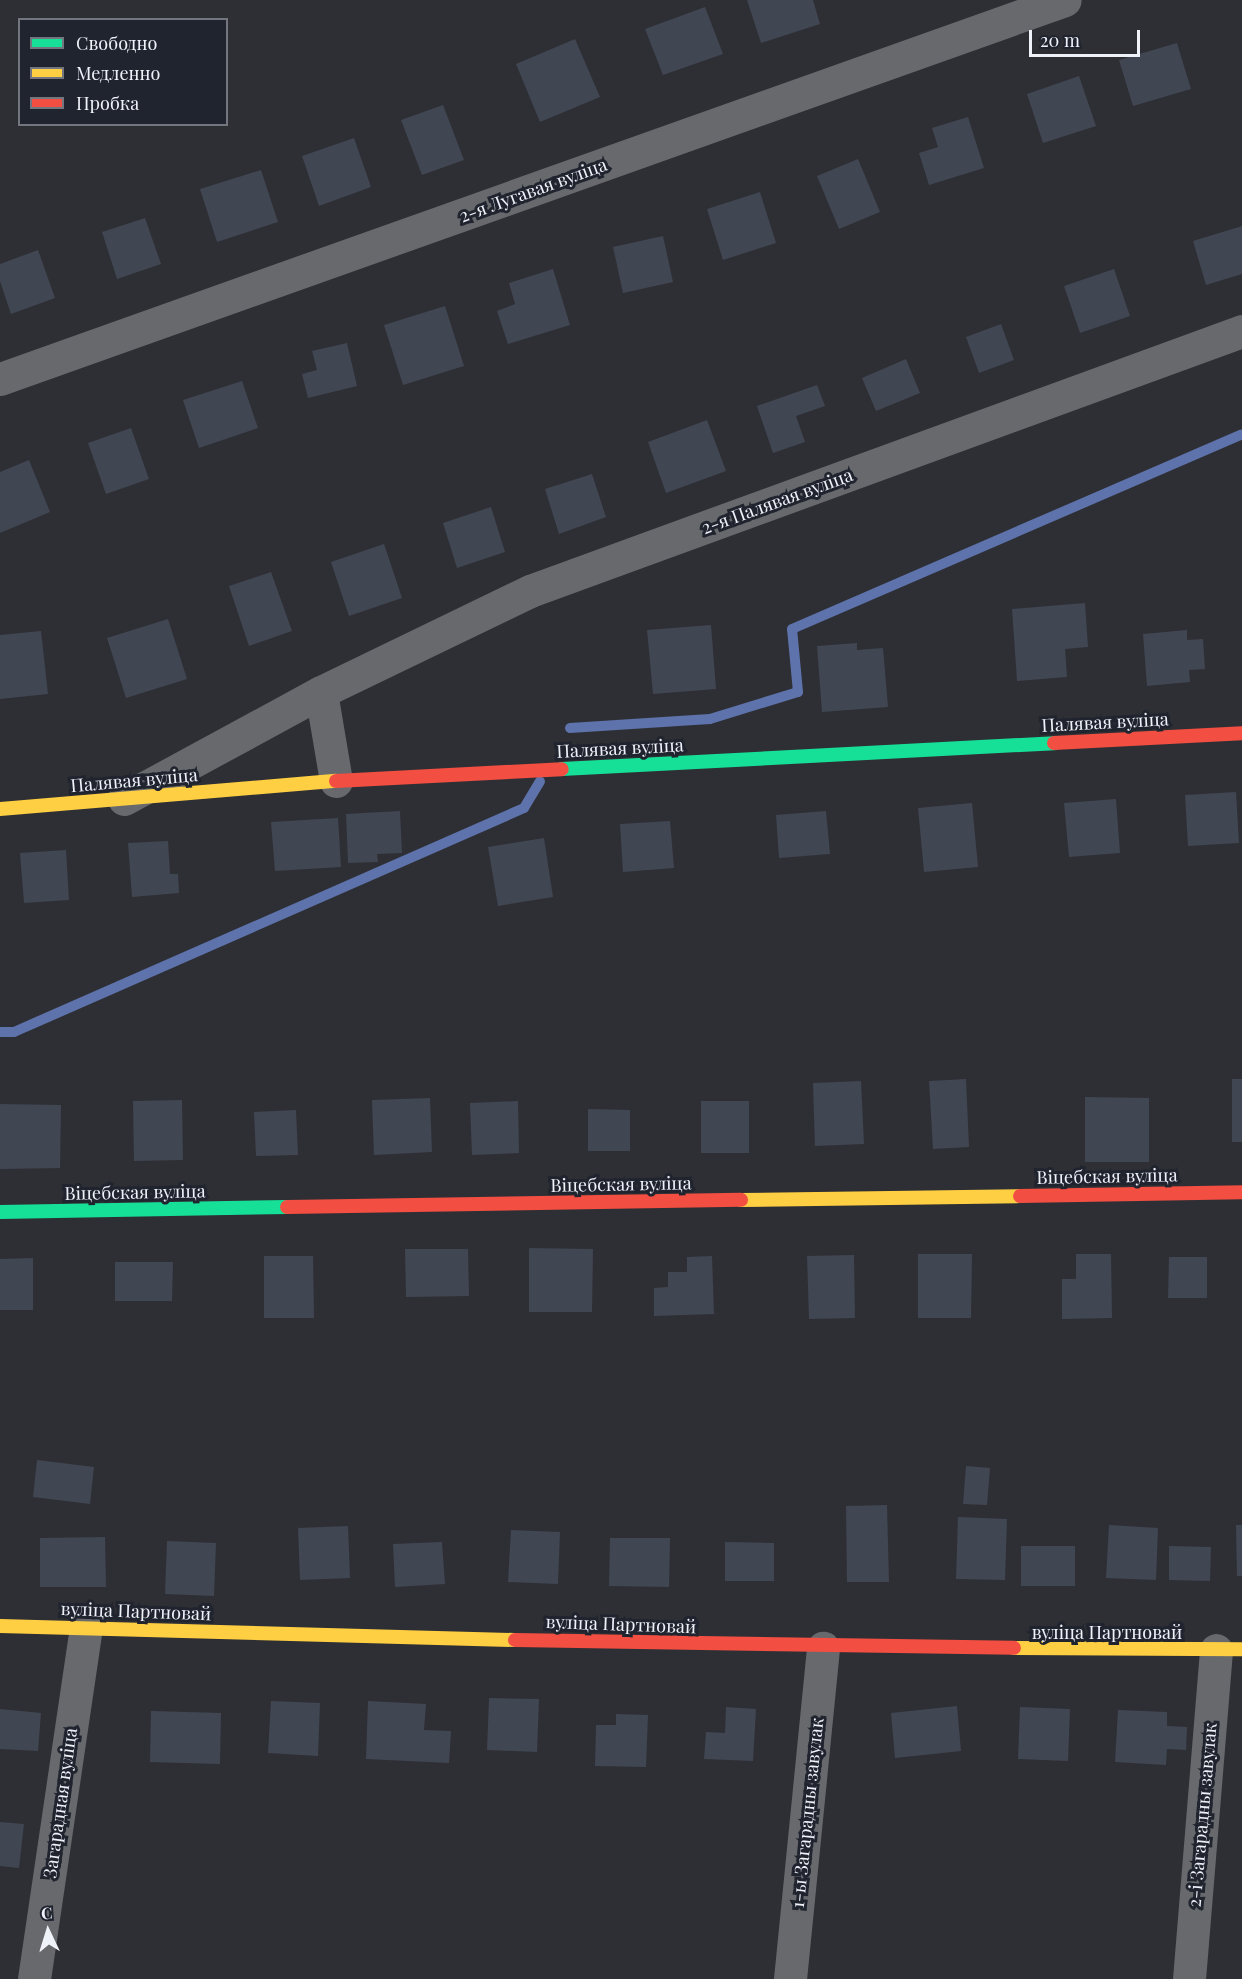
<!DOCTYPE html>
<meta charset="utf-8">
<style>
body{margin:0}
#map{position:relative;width:1242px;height:1979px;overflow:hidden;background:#2e2f34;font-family:"Playfair Display",serif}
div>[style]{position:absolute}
.stream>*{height:10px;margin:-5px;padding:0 5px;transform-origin:5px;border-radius:5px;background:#5e73ac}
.building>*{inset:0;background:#414653}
.street>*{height:33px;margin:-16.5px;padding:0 16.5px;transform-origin:16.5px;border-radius:16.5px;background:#67696d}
.fast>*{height:14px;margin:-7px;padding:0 7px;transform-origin:7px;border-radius:7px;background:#16e098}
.slow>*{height:14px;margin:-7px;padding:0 7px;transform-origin:7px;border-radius:7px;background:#ffcf43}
.jam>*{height:14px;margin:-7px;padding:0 7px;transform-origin:7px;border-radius:7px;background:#f24e42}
span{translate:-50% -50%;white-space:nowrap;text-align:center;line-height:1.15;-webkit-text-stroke:6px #20242e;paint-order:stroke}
.street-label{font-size:18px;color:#eff2f9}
.legend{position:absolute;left:18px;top:18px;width:210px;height:108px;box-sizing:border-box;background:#20242e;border:2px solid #73767f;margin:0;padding:8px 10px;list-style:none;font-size:18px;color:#eff2f9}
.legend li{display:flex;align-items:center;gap:12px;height:30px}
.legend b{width:30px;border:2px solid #73767f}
.north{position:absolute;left:18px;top:1901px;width:60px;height:60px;-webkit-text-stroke:4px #20242e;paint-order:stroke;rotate:356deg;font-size:16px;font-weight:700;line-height:24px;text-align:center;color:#eff2f9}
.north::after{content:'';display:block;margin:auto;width:21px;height:27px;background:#eff2f9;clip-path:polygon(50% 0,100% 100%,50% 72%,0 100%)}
.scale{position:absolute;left:1029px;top:30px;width:111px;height:27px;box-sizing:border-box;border:3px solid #eff2f9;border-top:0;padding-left:8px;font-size:18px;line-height:21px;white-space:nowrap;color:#eff2f9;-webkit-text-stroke:4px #20242e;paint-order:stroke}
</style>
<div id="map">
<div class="stream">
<i style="left:570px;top:728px;width:140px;rotate:-3.7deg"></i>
<i style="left:710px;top:719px;width:92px;rotate:-17.1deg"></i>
<i style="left:798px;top:692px;width:63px;rotate:-95.4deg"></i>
<i style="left:792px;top:629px;width:490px;rotate:-23.4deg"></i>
<i style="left:0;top:1032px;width:14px"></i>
<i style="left:14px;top:1032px;width:557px;rotate:-23.71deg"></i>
<i style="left:524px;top:808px;width:31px;rotate:-59deg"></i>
</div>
<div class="building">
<i style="clip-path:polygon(747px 0,813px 0,820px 24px,761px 43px)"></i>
<i style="clip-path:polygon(705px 7px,723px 54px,663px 75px,645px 29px)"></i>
<i style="clip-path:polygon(575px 39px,600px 97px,540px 122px,516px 64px)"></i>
<i style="clip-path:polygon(1177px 43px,1191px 89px,1133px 106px,1119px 60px)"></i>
<i style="clip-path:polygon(1079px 76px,1096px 126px,1043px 143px,1027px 94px)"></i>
<i style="clip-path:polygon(443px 105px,464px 160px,422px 175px,401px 120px)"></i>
<i style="clip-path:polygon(968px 117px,984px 168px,929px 185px,919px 153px,938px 147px,932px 128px)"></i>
<i style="clip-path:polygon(354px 138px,371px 187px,319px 206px,302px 156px)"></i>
<i style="clip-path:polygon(858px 159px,880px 212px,839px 229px,817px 176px)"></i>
<i style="clip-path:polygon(261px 170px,278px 222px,217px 242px,200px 189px)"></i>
<i style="clip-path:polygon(760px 192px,776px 243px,723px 260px,707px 209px)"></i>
<i style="clip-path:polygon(145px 218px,161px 264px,117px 279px,102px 232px)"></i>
<i style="clip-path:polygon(1242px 226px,1242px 274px,1206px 285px,1193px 241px)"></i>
<i style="clip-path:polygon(663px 236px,673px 282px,623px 293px,613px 247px)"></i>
<i style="clip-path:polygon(38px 250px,55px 298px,11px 314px,0 281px,0 264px)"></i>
<i style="clip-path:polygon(553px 269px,570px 325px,508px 344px,497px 311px,515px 304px,509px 283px)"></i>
<i style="clip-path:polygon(1114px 269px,1130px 316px,1080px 333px,1064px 286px)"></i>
<i style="clip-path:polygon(445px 306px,464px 366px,403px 385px,384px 325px)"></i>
<i style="clip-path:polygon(1001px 324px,1014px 360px,979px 373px,966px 337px)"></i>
<i style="clip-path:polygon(347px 343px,357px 386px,308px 398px,302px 374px,317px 370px,312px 351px)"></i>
<i style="clip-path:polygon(906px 359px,920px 393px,876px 411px,862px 378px)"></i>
<i style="clip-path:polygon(242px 381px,258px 428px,199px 448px,183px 400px)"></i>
<i style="clip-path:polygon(817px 385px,825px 406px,796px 416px,805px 442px,773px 453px,757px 406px)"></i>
<i style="clip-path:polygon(707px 420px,726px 471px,666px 493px,648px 442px)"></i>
<i style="clip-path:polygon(131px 428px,149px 479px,106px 494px,88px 443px)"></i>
<i style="clip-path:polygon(29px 460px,50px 512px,0 533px,0 472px)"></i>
<i style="clip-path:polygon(592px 474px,606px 517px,559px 534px,545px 489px)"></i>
<i style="clip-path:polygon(491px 507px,505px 552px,457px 568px,443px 523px)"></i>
<i style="clip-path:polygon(384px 544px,402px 598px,349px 616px,331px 562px)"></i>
<i style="clip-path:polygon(271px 572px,292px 631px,249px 646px,229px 586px)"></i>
<i style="clip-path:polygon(1085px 603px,1088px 647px,1065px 649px,1067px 677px,1017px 681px,1012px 609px)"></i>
<i style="clip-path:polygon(168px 619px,187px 679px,126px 698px,107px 638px)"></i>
<i style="clip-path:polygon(711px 625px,716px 689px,653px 694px,647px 630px)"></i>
<i style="clip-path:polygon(1187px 630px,1187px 640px,1203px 639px,1205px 669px,1189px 670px,1190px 682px,1147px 686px,1143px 634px)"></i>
<i style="clip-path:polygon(41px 631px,48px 694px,0 699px,0 635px)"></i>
<i style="clip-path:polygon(857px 643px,857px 650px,883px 648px,888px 707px,822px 712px,817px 646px)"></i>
<i style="clip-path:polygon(1236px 792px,1239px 843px,1188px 846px,1185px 795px)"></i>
<i style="clip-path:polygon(1116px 799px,1120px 853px,1069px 857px,1064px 803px)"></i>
<i style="clip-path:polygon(972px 803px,978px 867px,924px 872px,918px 808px)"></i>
<i style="clip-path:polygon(400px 811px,402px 853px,377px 854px,378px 862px,348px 863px,346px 814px)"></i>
<i style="clip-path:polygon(826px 811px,830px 854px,779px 858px,776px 815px)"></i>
<i style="clip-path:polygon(338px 818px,341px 867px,275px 871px,271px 822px)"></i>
<i style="clip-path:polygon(670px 821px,674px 868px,623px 872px,620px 824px)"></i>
<i style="clip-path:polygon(544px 838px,553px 897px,498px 906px,488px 847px)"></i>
<i style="clip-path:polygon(168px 841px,170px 874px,178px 874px,179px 893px,132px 897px,128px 843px)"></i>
<i style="clip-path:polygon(66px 850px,69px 900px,24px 903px,20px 853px)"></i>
<i style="clip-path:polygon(966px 1079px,969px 1147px,933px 1149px,929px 1081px)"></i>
<i style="clip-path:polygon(1232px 1079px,1242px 1079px,1242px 1142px,1232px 1142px)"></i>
<i style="clip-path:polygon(861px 1081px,864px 1144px,815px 1146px,813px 1083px)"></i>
<i style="clip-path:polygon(1085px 1097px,1149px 1098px,1149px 1162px,1085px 1162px)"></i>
<i style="clip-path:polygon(430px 1098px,432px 1152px,374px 1155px,372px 1100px)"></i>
<i style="clip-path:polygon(182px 1100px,183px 1160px,134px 1161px,133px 1101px)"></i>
<i style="clip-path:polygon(518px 1101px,519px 1153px,472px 1155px,470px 1103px)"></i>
<i style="clip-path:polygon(701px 1101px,749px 1101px,749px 1153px,701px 1153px)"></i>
<i style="clip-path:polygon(0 1104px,61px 1105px,60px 1168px,0 1169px)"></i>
<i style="clip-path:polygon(588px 1109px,630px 1110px,630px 1151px,588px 1151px)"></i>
<i style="clip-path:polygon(296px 1110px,298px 1155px,256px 1156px,254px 1112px)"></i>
<i style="clip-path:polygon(529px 1248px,593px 1249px,592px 1312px,529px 1312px)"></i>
<i style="clip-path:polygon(405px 1249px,468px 1249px,469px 1296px,406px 1297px)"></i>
<i style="clip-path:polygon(918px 1254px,972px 1254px,971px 1318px,918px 1318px)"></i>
<i style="clip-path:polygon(1076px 1254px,1111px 1254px,1112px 1318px,1062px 1319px,1062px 1279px,1076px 1279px)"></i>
<i style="clip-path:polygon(854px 1255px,855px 1318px,809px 1319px,807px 1256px)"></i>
<i style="clip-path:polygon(264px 1256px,313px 1256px,314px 1318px,264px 1318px)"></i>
<i style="clip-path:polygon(712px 1256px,714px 1314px,654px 1316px,654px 1288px,668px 1287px,668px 1272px,687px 1272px,687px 1257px)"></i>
<i style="clip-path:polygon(1169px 1257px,1207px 1257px,1207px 1298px,1168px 1298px)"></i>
<i style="clip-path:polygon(33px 1258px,33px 1310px,0 1310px,0 1259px)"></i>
<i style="clip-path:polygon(115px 1262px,173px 1262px,172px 1301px,115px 1301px)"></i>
<i style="clip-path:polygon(37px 1460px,94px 1467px,90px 1504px,33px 1497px)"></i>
<i style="clip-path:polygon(966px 1466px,990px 1468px,987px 1505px,963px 1504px)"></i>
<i style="clip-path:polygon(887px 1505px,889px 1582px,847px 1582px,846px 1506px)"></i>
<i style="clip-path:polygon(958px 1517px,1007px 1519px,1005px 1580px,956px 1579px)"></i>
<i style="clip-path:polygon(1109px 1525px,1158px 1528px,1156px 1580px,1106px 1578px)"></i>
<i style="clip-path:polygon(1236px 1525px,1242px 1525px,1242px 1576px,1237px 1576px)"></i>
<i style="clip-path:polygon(348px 1526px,350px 1578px,300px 1580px,298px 1528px)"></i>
<i style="clip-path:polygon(511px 1530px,560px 1532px,558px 1584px,508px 1582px)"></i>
<i style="clip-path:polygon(105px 1537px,106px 1587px,40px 1587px,40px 1538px)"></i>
<i style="clip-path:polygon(610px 1538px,670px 1538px,669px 1587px,609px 1586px)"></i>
<i style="clip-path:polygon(167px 1541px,216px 1543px,214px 1596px,165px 1594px)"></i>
<i style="clip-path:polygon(442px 1542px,445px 1584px,395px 1587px,393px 1544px)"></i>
<i style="clip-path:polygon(725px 1542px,774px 1543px,774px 1581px,725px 1581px)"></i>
<i style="clip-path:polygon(1021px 1546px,1075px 1546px,1075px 1586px,1021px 1586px)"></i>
<i style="clip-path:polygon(1169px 1546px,1211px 1547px,1210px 1581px,1169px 1580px)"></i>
<i style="clip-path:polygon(489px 1698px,539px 1699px,537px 1752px,487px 1750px)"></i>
<i style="clip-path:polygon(271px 1701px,320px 1703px,318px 1756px,268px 1753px)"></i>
<i style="clip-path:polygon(368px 1701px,426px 1704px,424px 1730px,451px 1731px,449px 1763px,366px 1759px)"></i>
<i style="clip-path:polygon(957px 1706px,961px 1751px,895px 1758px,891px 1713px)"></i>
<i style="clip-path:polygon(726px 1707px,756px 1709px,753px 1761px,704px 1759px,706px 1732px,725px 1733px)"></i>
<i style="clip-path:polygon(1020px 1707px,1070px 1709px,1068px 1761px,1018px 1759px)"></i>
<i style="clip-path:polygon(0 1709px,41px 1713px,38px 1751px,0 1749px)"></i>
<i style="clip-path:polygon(1118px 1710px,1167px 1712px,1167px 1726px,1187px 1727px,1186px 1750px,1167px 1749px,1166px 1765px,1115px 1762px)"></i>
<i style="clip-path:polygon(151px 1711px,221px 1713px,220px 1764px,150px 1762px)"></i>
<i style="clip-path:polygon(616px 1714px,648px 1715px,646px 1767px,595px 1766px,596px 1725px,616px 1725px)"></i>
<i style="clip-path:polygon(0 1822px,24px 1824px,19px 1868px,0 1866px)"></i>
</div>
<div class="street">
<i style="left:0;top:379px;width:1130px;rotate:-19.59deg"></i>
<i style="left:336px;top:781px;width:90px;rotate:-99.6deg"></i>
<i style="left:321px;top:692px;width:232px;rotate:-25.8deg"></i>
<i style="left:530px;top:591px;width:758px;rotate:-20.06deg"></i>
<i style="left:124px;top:799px;width:224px;rotate:-28.5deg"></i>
<i style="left:34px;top:1979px;width:355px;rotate:-81.6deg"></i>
<i style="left:790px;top:1979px;width:333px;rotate:-84.3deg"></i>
<i style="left:1189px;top:1979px;width:330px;rotate:-85.3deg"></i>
</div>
<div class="fast">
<i style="left:562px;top:769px;width:493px;rotate:-3deg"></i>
<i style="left:0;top:1212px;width:287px;rotate:-1deg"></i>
</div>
<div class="slow">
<i style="left:0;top:809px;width:337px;rotate:-4.8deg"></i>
<i style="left:741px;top:1200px;width:279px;rotate:-0.8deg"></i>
<i style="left:0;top:1626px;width:515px;rotate:1.56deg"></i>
<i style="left:1014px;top:1648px;width:228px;rotate:0.3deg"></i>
</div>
<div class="jam">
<i style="left:1054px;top:743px;width:188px;rotate:-3deg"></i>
<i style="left:336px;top:781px;width:226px;rotate:-3deg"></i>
<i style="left:1020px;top:1196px;width:222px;rotate:-1deg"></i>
<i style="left:287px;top:1207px;width:454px;rotate:-0.9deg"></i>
<i style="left:515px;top:1640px;width:499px;rotate:0.9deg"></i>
</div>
<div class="street-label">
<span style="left:533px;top:190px;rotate:-20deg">2-я Лугавая вуліца</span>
<span style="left:777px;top:501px;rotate:-20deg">2-я Палявая вуліца</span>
<span style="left:1105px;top:722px;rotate:-3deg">Палявая вуліца</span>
<span style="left:620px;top:748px;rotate:-3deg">Палявая вуліца</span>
<span style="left:134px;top:780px;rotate:-5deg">Палявая вуліца</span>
<span style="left:1107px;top:1176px;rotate:-1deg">Віцебская вуліца</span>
<span style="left:621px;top:1184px;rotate:-1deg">Віцебская вуліца</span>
<span style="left:135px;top:1192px;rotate:-1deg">Віцебская вуліца</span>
<span style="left:136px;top:1611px;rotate:2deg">вуліца Партновай</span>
<span style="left:621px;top:1624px;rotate:2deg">вуліца Партновай</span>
<span style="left:1107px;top:1632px">вуліца Партновай</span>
<span style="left:60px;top:1803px;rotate:-82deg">Загарадная вуліца</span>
<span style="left:807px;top:1813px;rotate:-84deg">1-ы Загарадны завулак</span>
<span style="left:1202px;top:1815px;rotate:-85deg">2-і Загарадны завулак</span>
</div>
<ul class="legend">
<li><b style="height:8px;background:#16e098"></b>Свободно</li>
<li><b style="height:8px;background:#ffcf43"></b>Медленно</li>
<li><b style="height:8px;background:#f24e42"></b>Пробка</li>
</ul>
<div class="north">С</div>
<div class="scale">20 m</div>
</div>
